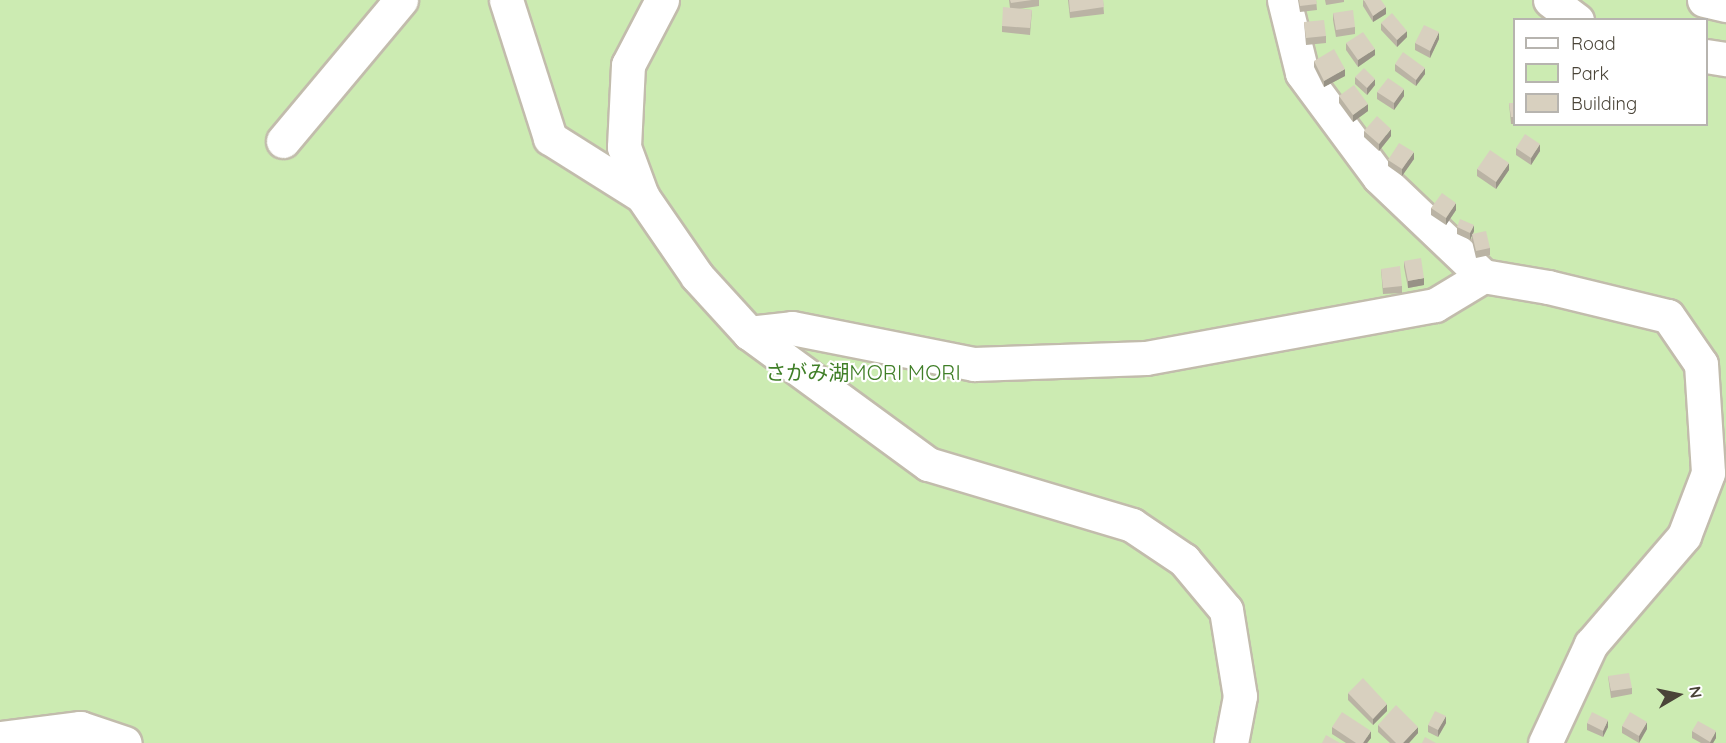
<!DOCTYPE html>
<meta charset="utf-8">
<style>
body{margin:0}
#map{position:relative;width:1726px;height:743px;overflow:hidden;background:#f5f3ea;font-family:Quicksand,"Noto Sans JP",sans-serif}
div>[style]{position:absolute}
.green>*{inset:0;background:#ccebb2}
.roads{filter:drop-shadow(2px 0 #c2bcac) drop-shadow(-2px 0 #c2bcac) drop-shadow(0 2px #c2bcac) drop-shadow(0 -2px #c2bcac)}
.minor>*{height:33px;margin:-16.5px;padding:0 16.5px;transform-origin:16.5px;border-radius:16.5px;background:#fff}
.wall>*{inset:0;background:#bab3a4}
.shaded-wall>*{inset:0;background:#979286}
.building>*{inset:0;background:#d8d0bf}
span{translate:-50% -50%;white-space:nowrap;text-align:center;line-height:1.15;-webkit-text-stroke:4.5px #fff;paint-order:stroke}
.park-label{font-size:21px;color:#407f28}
.legend{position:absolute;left:1513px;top:18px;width:195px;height:108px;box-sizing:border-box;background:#fff;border:2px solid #b7b4af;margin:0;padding:8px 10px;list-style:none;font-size:18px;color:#4a4438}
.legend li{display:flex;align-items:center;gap:12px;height:30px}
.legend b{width:30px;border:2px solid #b7b4af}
.north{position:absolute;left:1648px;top:665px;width:60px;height:60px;-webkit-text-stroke:4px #fff;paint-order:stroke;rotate:81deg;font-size:16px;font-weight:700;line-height:24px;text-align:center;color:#4a4438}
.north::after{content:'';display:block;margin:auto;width:21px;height:27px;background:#4a4438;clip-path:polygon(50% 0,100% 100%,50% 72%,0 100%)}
</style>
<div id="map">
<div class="green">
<i style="clip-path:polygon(evenodd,0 0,1726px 0,1726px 743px,0 743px,0 0,1514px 20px,1706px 20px,1706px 124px,1514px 124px,1514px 20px)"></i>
</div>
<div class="roads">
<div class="minor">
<i style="left:506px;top:0;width:145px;rotate:72.3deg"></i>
<i style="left:550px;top:138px;width:109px;rotate:32.2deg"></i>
<i style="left:662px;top:0;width:73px;rotate:117.6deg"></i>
<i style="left:628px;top:65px;width:82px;rotate:92.8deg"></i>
<i style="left:624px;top:147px;width:52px;rotate:69.8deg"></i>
<i style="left:642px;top:196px;width:97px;rotate:55.5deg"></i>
<i style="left:697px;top:276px;width:77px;rotate:47.6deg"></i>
<i style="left:749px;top:333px;width:222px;rotate:36.2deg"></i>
<i style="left:928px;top:464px;width:213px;rotate:16.6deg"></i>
<i style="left:1132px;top:525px;width:63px;rotate:33.9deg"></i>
<i style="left:1184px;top:560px;width:65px;rotate:50deg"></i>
<i style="left:1226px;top:610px;width:87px;rotate:80.8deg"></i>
<i style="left:1240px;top:696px;width:48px;rotate:100.8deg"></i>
<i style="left:1284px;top:0;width:75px;rotate:76.1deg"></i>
<i style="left:1302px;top:73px;width:129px;rotate:53.5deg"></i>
<i style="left:1379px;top:177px;width:144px;rotate:43.6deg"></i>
<i style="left:1483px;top:276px;width:66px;rotate:9.6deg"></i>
<i style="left:1548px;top:287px;width:123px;rotate:13.6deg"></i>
<i style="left:1668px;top:316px;width:58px;rotate:55.5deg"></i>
<i style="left:1701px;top:364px;width:109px;rotate:86.3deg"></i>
<i style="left:1708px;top:473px;width:67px;rotate:110.9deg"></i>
<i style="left:1684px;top:536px;width:143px;rotate:130.7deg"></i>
<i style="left:1591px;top:644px;width:109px;rotate:114.9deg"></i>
<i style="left:1550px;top:0;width:34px;rotate:37deg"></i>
<i style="left:1704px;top:0;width:23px;rotate:13deg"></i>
<i style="left:1706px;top:56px;width:20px;rotate:9deg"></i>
<i style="left:283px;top:141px;width:184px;rotate:-50.1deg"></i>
<i style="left:749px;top:333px;width:43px;rotate:-6.6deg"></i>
<i style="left:792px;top:328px;width:186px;rotate:11.2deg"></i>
<i style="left:974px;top:364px;width:172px;rotate:-2deg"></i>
<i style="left:1146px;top:358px;width:294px;rotate:-10.4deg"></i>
<i style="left:1435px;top:305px;width:56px;rotate:-31.1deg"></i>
<i style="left:0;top:738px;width:81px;rotate:-7.1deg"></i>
<i style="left:80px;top:728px;width:47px;rotate:18.4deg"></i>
</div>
</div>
<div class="wall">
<i style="clip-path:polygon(1009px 0,1039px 0,1039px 6px,1019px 9px,1032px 10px,1030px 35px,1002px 32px,1002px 26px,1010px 8px)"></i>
<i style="clip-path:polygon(1068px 0,1103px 0,1104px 14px,1070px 18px)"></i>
<i style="clip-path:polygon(1298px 0,1316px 0,1317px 10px,1300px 12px)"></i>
<i style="clip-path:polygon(1325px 0,1344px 0,1344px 2px,1326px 5px)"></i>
<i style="clip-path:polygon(1363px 0,1386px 14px,1373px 22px,1363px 6px)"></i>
<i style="clip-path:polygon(1333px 13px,1355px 27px,1355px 34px,1336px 37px,1333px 20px)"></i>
<i style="clip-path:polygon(1304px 22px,1326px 36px,1326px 43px,1306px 45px)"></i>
<i style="clip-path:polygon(1381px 23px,1407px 37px,1397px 47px,1381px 30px)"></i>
<i style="clip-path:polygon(1439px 39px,1430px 58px,1415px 50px,1415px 43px)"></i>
<i style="clip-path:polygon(1346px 43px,1375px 55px,1358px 67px,1346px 50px)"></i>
<i style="clip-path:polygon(1314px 61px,1345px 76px,1324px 87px,1314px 67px)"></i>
<i style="clip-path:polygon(1395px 64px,1425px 74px,1416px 86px,1395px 71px)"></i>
<i style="clip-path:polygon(1355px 77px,1375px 85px,1367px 95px,1355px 84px)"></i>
<i style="clip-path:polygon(1377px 92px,1404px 96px,1394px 110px,1377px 99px)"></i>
<i style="clip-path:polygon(1339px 96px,1368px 111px,1353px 122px,1339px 103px)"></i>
<i style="clip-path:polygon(1509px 103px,1515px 103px,1515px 124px,1511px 124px)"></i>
<i style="clip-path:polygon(1364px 131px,1391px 136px,1379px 151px,1364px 137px)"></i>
<i style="clip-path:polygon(1516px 148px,1540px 151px,1531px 165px,1516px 155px)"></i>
<i style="clip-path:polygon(1414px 159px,1402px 176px,1388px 166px,1388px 160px)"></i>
<i style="clip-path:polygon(1477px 169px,1509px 170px,1496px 189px,1477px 176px)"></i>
<i style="clip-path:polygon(1431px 208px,1456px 210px,1446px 225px,1431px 215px)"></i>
<i style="clip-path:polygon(1457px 227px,1474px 231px,1473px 234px,1490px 248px,1490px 255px,1476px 258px,1472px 241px,1472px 236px,1470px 240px,1457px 234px)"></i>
<i style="clip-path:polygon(1404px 261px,1424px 285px,1408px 288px,1404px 267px)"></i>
<i style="clip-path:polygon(1381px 269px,1402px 286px,1402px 293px,1383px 294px)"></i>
<i style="clip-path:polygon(1608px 676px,1632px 688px,1632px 694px,1611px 698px)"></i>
<i style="clip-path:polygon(1348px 693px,1387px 711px,1373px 725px,1348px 700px)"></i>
<i style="clip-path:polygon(1446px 723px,1438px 737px,1428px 732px,1428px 725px)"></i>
<i style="clip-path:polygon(1587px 723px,1608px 727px,1603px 737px,1587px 730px)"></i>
<i style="clip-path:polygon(1378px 725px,1418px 733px,1409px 743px,1390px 743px,1378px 732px)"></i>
<i style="clip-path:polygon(1622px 726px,1647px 729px,1639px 743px,1622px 733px)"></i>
<i style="clip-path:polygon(1332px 727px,1371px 738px,1367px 743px,1346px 743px,1332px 734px)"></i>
<i style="clip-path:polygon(1692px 731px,1716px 738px,1713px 743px,1701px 743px,1692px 738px)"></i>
</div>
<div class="shaded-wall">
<i style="clip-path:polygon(1386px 7px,1386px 14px,1373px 22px,1373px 16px)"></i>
<i style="clip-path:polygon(1407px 31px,1407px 37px,1397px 47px,1397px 40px)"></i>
<i style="clip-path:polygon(1439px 32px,1439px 39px,1430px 58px,1430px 51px)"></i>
<i style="clip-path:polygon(1375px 49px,1375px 55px,1358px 67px,1358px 60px)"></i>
<i style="clip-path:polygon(1425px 68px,1425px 74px,1416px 86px,1416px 80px)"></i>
<i style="clip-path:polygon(1345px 69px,1345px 76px,1324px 87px,1324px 81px)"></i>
<i style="clip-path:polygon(1375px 79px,1375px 85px,1367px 95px,1367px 88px)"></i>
<i style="clip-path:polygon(1404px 89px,1404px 96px,1394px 110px,1394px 103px)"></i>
<i style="clip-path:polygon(1368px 104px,1368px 111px,1353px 122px,1353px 115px)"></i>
<i style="clip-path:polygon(1391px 129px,1391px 136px,1379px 151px,1379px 144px)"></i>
<i style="clip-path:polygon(1540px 144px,1540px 151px,1531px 165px,1531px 158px)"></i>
<i style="clip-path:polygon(1414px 152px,1414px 159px,1402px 176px,1402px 169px)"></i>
<i style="clip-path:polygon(1509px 163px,1509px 170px,1496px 189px,1496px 182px)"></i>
<i style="clip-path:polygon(1456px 203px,1456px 210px,1446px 225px,1446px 218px)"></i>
<i style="clip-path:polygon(1474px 225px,1474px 231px,1470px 240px,1470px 233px)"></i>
<i style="clip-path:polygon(1424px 278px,1424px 285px,1408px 288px,1408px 281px)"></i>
<i style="clip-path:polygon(1387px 704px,1387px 711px,1373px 725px,1373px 719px)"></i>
<i style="clip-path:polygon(1446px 716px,1446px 723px,1438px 737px,1438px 730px)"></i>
<i style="clip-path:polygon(1608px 720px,1608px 727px,1603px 737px,1603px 731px)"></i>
<i style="clip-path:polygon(1647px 722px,1647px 729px,1639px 743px,1639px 736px)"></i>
<i style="clip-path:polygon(1418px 727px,1418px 733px,1409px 743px,1403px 743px)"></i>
<i style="clip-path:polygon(1371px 731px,1371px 738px,1367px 743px,1363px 743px)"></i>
<i style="clip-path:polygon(1716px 731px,1716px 738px,1713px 743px,1710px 743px)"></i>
</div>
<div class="building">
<i style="clip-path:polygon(1010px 0,1032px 0,1011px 3px)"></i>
<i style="clip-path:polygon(1069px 0,1103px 0,1104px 7px,1070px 12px)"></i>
<i style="clip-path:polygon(1299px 0,1316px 0,1317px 4px,1300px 6px)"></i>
<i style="clip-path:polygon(1364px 0,1381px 0,1386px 7px,1373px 16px)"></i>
<i style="clip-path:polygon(1003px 7px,1032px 10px,1030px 28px,1002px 26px)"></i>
<i style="clip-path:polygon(1353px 10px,1355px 27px,1336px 30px,1333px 13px)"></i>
<i style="clip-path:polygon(1392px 13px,1407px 31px,1397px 40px,1381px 23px)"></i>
<i style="clip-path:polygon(1324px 20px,1326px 36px,1306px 38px,1304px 22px)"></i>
<i style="clip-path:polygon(1424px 25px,1439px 32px,1430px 51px,1415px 43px)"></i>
<i style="clip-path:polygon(1363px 32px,1375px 49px,1358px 60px,1346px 43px)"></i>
<i style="clip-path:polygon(1334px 49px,1345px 69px,1324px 81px,1314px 61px)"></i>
<i style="clip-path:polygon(1403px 52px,1425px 68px,1416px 80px,1395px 64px)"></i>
<i style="clip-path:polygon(1364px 68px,1375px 79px,1367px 88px,1355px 77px)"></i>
<i style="clip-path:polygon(1388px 78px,1404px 89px,1394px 103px,1377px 92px)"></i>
<i style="clip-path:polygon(1354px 85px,1368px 104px,1353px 115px,1339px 96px)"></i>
<i style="clip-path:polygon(1509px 103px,1515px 103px,1515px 117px,1511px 117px)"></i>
<i style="clip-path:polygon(1377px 116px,1391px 129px,1379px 144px,1364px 131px)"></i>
<i style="clip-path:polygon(1525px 134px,1540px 144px,1531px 158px,1516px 148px)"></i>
<i style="clip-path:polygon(1399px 143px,1414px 152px,1402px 169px,1388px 160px)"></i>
<i style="clip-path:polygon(1490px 150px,1509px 163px,1496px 182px,1477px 169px)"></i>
<i style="clip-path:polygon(1442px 193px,1456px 203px,1446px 218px,1431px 208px)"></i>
<i style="clip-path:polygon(1460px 219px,1474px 225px,1470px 233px,1457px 227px)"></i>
<i style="clip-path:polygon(1486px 231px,1490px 248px,1476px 251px,1472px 234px)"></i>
<i style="clip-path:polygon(1421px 258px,1424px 278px,1408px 281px,1404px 261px)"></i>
<i style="clip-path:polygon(1400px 266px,1402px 286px,1383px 288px,1381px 269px)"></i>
<i style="clip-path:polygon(1629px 673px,1632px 688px,1611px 691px,1608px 676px)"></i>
<i style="clip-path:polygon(1363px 678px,1387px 704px,1373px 719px,1348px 693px)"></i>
<i style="clip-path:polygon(1396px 705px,1418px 727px,1403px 743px,1396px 743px,1378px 725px)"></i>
<i style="clip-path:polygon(1435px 711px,1446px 716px,1438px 730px,1428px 725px)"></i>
<i style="clip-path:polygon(1342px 712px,1371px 731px,1363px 743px,1356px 743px,1332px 727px)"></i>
<i style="clip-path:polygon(1592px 712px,1608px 720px,1603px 731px,1587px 723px)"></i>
<i style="clip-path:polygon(1630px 712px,1647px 722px,1639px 736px,1622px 726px)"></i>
<i style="clip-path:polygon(1698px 721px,1716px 731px,1710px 742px,1692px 731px)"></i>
<i style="clip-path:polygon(1326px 735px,1340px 743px,1322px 743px)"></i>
<i style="clip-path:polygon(1425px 737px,1436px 743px,1422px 743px)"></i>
</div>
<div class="park-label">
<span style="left:863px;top:372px">さがみ湖MORI MORI</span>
</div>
<ul class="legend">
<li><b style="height:8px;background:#fff"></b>Road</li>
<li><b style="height:16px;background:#ccebb2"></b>Park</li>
<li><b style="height:16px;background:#d8d0bf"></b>Building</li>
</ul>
<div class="north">N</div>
</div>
